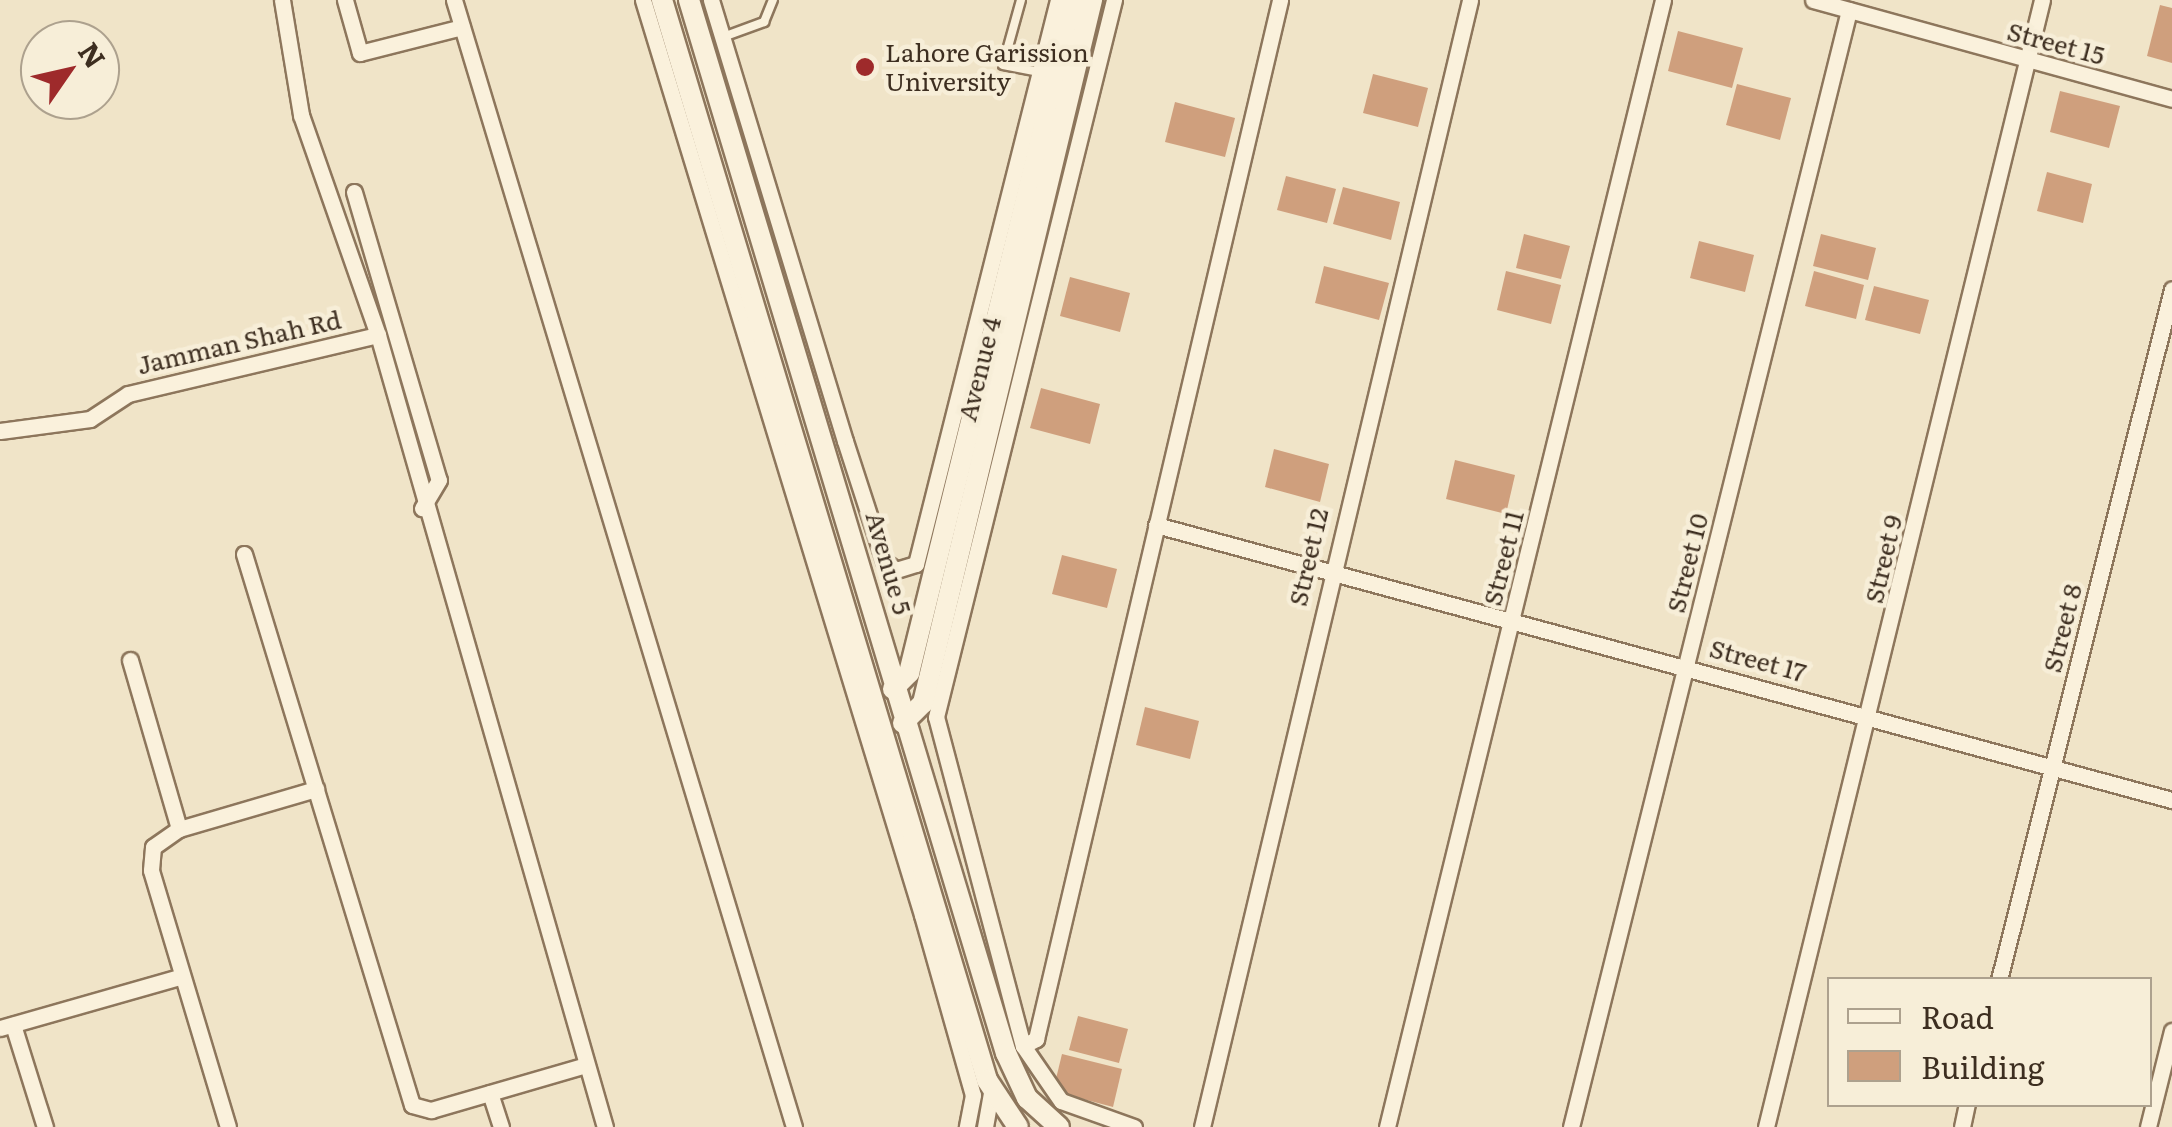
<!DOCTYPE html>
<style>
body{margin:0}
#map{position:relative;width:2172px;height:1127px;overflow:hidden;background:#f0e4c8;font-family:Literata,serif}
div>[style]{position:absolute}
.building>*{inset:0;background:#cf9f7d}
.roads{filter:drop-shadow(2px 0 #8d765c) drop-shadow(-2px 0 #8d765c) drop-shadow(0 2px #8d765c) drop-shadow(0 -2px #8d765c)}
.lane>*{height:8px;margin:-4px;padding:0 4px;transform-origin:4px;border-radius:4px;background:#faf1dc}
.street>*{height:15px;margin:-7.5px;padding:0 7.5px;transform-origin:7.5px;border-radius:7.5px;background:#faf1dc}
.secondary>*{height:20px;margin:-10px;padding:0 10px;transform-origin:10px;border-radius:10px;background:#faf1dc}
.dots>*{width:28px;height:28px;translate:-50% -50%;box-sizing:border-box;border:5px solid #f7eed8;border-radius:50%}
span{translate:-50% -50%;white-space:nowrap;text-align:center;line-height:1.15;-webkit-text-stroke:9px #f7eed8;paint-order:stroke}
.street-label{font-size:25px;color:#3d2e20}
.poi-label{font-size:25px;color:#3d2e20}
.left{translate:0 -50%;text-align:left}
.legend{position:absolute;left:1827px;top:977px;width:325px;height:130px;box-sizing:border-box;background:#f7eed8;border:2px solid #ada18e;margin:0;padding:12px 18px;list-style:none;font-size:30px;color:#3d2e20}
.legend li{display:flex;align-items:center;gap:20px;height:50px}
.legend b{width:50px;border:2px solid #ada18e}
.north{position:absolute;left:20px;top:20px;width:100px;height:100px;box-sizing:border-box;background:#f7eed8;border:2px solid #ada18e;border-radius:50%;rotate:56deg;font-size:28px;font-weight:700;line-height:40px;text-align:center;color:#3d2e20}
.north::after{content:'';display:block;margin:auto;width:35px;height:45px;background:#9e2a2b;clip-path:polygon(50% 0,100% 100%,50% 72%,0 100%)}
</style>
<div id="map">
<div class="building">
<i style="clip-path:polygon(2160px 5px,2172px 8px,2172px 63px,2147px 56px)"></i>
<i style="clip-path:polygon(1678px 31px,1743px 48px,1732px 88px,1668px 71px)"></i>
<i style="clip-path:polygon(1373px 74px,1428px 88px,1418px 127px,1363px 113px)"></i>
<i style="clip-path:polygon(1737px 84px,1791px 98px,1780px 140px,1726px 125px)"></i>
<i style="clip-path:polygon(2060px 91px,2120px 106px,2109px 148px,2050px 132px)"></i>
<i style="clip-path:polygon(1175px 102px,1235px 118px,1225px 157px,1165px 142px)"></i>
<i style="clip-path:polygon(2047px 172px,2092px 184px,2083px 223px,2037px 211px)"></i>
<i style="clip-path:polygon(1286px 176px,1336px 189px,1327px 223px,1277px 210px)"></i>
<i style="clip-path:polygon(1343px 187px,1400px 202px,1391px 240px,1333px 224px)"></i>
<i style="clip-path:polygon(1524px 234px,1570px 246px,1561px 279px,1516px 268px)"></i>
<i style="clip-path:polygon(1821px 234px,1876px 248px,1868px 280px,1813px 266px)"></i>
<i style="clip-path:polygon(1699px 241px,1754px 255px,1745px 292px,1690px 278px)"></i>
<i style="clip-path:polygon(1324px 266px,1389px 283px,1379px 320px,1315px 303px)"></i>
<i style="clip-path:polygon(1506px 271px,1561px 285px,1551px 324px,1497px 310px)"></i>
<i style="clip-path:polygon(1814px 271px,1864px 285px,1856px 319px,1805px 306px)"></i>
<i style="clip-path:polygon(1070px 277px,1130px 293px,1120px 332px,1060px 316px)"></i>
<i style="clip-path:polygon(1874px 286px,1929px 300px,1920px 334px,1865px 320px)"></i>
<i style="clip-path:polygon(1041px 388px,1100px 404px,1090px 444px,1030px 428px)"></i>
<i style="clip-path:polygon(1274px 449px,1329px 464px,1320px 502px,1265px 487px)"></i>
<i style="clip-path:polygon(1455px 460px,1515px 475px,1506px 514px,1446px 499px)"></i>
<i style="clip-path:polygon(1062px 555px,1117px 569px,1107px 608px,1052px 594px)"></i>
<i style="clip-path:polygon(1145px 707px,1199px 721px,1190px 759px,1136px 745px)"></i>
<i style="clip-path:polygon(1078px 1016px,1128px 1029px,1119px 1063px,1069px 1050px)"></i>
<i style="clip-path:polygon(1062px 1054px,1122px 1069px,1113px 1107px,1053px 1091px)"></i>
</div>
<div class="roads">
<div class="lane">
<i style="left:1021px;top:0;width:67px;rotate:105.5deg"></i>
<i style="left:1003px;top:65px;width:37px;rotate:11deg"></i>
<i style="left:723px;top:37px;width:44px;rotate:-20.1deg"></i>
<i style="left:764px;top:22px;width:24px;rotate:-68deg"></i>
</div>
<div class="street">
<i style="left:282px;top:0;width:117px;rotate:80.6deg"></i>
<i style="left:301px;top:115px;width:233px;rotate:70.7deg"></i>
<i style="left:378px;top:335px;width:824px;rotate:74.01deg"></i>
<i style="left:345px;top:0;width:55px;rotate:74.2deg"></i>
<i style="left:360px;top:53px;width:105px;rotate:-14.3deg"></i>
<i style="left:454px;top:0;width:1177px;rotate:73.21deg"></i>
<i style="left:643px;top:0;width:957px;rotate:73.04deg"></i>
<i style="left:922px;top:915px;width:187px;rotate:74.2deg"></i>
<i style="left:973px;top:1095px;width:33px;rotate:101deg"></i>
<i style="left:711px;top:0;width:461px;rotate:73.1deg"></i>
<i style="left:845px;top:441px;width:126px;rotate:72deg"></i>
<i style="left:884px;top:561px;width:15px;rotate:37deg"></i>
<i style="left:896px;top:570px;width:21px;rotate:-17deg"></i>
<i style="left:916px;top:564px;width:582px;rotate:-75.87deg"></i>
<i style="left:1813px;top:0;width:372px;rotate:15.4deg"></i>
<i style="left:354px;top:192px;width:300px;rotate:73.6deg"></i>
<i style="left:439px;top:480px;width:33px;rotate:121deg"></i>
<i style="left:0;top:431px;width:91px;rotate:-7.6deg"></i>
<i style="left:90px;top:419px;width:45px;rotate:-33.3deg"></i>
<i style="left:128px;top:394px;width:257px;rotate:-13.3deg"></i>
<i style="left:1156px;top:525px;width:1053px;rotate:15.15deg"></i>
<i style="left:244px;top:554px;width:576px;rotate:73.04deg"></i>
<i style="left:412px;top:1105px;width:20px;rotate:15deg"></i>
<i style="left:431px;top:1110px;width:161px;rotate:-16.2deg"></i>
<i style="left:130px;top:660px;width:176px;rotate:73.8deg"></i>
<i style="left:1999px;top:980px;width:712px;rotate:-75.94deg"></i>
<i style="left:13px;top:1025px;width:107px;rotate:72.6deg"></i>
<i style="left:0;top:1028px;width:189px;rotate:-15.9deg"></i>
<i style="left:1023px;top:1046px;width:340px;rotate:-104.8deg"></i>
<i style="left:936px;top:717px;width:739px;rotate:-76.06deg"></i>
<i style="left:490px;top:1093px;width:36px;rotate:72deg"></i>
<i style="left:228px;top:1127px;width:268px;rotate:-106.7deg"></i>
<i style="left:151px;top:870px;width:23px;rotate:-85deg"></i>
<i style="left:153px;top:847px;width:32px;rotate:-35deg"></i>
<i style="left:179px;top:829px;width:143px;rotate:-16.3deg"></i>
<i style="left:985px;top:1127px;width:36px;rotate:-80deg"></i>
<i style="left:1134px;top:1127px;width:77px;rotate:-160.4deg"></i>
<i style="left:1061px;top:1101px;width:67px;rotate:-124.6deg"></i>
<i style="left:1023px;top:1046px;width:15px;rotate:-28deg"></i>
<i style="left:1036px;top:1039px;width:1067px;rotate:-76.78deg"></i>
<i style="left:1202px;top:1127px;width:1158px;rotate:-76.62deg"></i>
<i style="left:1387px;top:1127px;width:1160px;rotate:-76.24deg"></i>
<i style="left:1571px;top:1127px;width:1151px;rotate:-76.02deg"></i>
<i style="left:1766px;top:1127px;width:1160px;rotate:-76.24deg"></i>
<i style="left:1962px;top:1127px;width:24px;rotate:-78deg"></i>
<i style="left:2148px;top:1127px;width:99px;rotate:-76deg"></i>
</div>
<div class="secondary">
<i style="left:662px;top:0;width:1128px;rotate:73.25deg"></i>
<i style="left:987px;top:1080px;width:56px;rotate:56.6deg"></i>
<i style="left:689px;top:0;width:1100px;rotate:73.25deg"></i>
<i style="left:1006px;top:1053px;width:50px;rotate:65deg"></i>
<i style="left:1027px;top:1098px;width:43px;rotate:42.2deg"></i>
<i style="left:893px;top:689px;width:23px;rotate:-45deg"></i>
<i style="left:909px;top:673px;width:693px;rotate:-76.14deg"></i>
<i style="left:903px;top:723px;width:28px;rotate:-45deg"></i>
<i style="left:923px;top:703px;width:723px;rotate:-76.48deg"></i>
</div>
</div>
<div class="dots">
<i style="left:865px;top:67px;background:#9e2a2b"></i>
</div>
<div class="street-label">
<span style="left:2056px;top:43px;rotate:15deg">Street 15</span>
<span style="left:239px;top:342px;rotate:-13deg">Jamman Shah Rd</span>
<span style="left:979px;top:369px;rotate:-76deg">Avenue 4</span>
<span style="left:1308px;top:557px;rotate:-77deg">Street 12</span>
<span style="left:1503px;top:558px;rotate:-76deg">Street 11</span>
<span style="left:1883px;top:559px;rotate:-77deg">Street 9</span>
<span style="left:889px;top:563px;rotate:74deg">Avenue 5</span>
<span style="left:1687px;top:563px;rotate:-76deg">Street 10</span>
<span style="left:2062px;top:628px;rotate:-76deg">Street 8</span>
<span style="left:1758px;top:660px;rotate:15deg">Street 17</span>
</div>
<div class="poi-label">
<span class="left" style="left:885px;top:67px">Lahore Garission<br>University</span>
</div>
<ul class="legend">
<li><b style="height:12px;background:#faf1dc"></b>Road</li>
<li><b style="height:28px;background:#cf9f7d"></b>Building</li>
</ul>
<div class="north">N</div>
</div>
